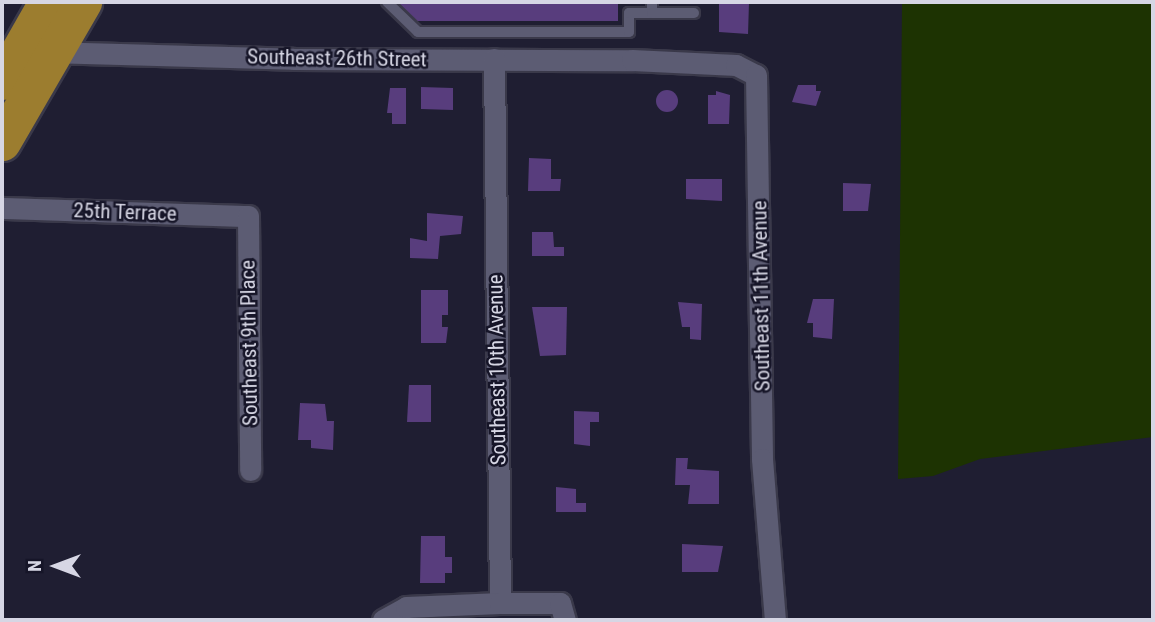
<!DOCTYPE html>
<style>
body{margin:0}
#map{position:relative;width:1155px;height:622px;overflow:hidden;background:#1f1e32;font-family:"Roboto Condensed",sans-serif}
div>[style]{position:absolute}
.green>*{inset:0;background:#1d3302}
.building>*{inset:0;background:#583d7d}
.round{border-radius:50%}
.roads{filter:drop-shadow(2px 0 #3a394a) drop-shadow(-2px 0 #3a394a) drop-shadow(0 2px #3a394a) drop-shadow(0 -2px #3a394a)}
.lane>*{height:10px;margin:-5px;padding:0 5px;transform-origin:5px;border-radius:5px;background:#5c5c73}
.street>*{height:21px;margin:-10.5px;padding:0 10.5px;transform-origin:10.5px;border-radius:10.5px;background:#5c5c73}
.highway>*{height:37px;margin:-18.5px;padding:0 18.5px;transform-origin:18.5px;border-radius:18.5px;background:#9c7d2f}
span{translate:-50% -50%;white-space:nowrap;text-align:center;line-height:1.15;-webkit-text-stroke:5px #161528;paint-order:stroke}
.street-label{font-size:21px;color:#d6d6e4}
.frame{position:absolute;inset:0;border:4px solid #d6d6e4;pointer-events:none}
.north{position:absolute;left:21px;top:531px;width:70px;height:70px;-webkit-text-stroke:5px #161528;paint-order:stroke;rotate:270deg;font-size:19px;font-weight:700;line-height:28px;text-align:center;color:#d6d6e4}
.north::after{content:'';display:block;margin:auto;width:24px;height:32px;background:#d6d6e4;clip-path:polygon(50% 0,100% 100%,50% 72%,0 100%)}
</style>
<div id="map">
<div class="green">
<i style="clip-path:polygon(902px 2px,1153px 2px,1153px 437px,980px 459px,933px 476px,898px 479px)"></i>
</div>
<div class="building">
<i style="clip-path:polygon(397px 2px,618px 2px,618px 21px,415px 21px)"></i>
<i style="clip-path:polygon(719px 2px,749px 2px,748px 34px,719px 32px)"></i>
<i style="clip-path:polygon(798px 85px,816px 85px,816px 91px,821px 91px,816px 106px,792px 102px)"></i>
<i style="clip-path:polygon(421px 87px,453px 88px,453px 110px,421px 109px)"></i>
<i style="clip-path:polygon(390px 88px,406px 88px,406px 124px,392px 124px,392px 113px,387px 113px)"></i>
<i class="round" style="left:656px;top:90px;width:22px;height:22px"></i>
<i style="clip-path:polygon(716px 91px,730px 95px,729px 124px,708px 124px,708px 95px,716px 95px)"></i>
<i style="clip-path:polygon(529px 158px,551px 159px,551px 179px,561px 179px,560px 191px,528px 191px)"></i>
<i style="clip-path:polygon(686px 179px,722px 179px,722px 201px,686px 199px)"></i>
<i style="clip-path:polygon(843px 183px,871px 184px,868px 211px,843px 211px)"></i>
<i style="clip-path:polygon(427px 213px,463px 216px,461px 234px,440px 236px,438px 259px,410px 258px,410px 238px,427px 241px)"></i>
<i style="clip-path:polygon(532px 232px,553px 232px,554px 247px,564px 247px,564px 256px,532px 256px)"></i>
<i style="clip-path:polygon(421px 290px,448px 290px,448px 315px,442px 315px,442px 327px,448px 327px,446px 343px,421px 343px)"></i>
<i style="clip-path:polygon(813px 299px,834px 299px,832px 339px,813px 337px,813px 323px,807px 323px)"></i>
<i style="clip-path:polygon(678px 302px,702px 304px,701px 340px,690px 339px,690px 327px,682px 327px)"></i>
<i style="clip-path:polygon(532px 307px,567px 307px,566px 355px,540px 356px)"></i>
<i style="clip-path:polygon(409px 385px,431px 385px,431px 422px,407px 422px)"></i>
<i style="clip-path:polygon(300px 403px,325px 404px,327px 421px,334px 421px,333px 450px,311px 448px,311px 440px,298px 440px)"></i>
<i style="clip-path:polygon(574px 411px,599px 412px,599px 422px,590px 422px,590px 446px,574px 444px)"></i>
<i style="clip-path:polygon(676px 458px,688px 458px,687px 469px,719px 471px,719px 504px,688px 504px,690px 485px,675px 485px)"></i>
<i style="clip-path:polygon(556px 487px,576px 489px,576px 503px,586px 503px,586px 512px,556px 512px)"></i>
<i style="clip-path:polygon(421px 536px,445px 536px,445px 557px,452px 557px,452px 573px,445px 573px,445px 583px,420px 583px)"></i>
<i style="clip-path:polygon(682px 544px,723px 546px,718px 572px,682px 572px)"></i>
</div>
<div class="roads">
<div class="lane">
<i style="left:387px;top:2px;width:43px;rotate:44.1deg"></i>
<i style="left:418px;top:32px;width:211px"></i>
<i style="left:629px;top:32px;width:19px;rotate:-90deg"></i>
<i style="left:629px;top:13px;width:23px"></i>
<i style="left:652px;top:13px;width:11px;rotate:-90deg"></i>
<i style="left:652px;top:13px;width:42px"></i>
</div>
<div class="street">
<i style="left:47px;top:52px;width:246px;rotate:1.6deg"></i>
<i style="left:293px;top:59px;width:339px;rotate:0.2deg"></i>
<i style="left:632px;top:60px;width:104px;rotate:2.8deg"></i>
<i style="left:736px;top:65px;width:22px;rotate:27deg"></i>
<i style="left:756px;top:75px;width:384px;rotate:89.1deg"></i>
<i style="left:762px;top:459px;width:162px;rotate:85.4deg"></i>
<i style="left:494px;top:59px;width:544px;rotate:89.37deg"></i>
<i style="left:2px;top:208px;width:246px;rotate:1.9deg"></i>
<i style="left:248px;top:216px;width:254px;rotate:89.5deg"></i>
<i style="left:383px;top:620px;width:26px;rotate:-29deg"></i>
<i style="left:406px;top:607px;width:94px;rotate:-2.4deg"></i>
<i style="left:500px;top:603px;width:60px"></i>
<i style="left:560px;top:603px;width:18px;rotate:74deg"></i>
</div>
<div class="highway">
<i style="left:2px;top:81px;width:91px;rotate:-60.3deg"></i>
<i style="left:2px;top:142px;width:162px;rotate:-59.9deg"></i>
</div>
</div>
<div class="street-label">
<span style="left:337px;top:58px;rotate:1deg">Southeast 26th Street</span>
<span style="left:125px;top:212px;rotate:2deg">25th Terrace</span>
<span style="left:761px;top:296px;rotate:-91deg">Southeast 11th Avenue</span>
<span style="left:249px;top:343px;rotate:-91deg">Southeast 9th Place</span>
<span style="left:497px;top:370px;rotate:-91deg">Southeast 10th Avenue</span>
</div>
<div class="frame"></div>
<div class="north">N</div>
</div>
